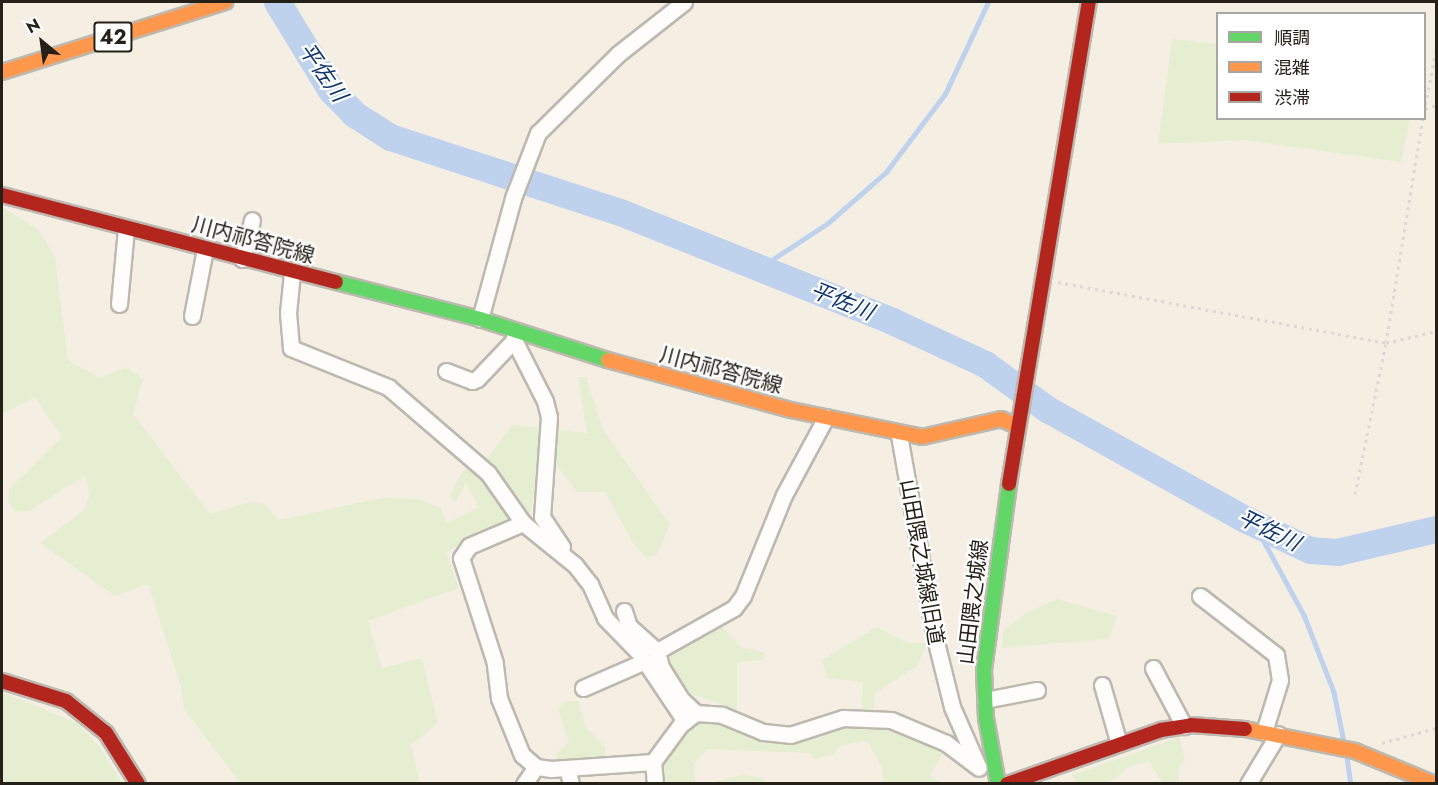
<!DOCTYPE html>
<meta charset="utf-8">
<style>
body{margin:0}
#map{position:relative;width:1438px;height:785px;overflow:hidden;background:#f5efe3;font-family:Jost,"Noto Sans JP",sans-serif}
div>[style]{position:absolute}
.green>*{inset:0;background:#e6eed1}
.stream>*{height:4.5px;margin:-2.25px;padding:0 2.25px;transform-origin:2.25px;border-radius:2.25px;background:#bed2ee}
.river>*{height:27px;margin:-13.5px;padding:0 13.5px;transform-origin:13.5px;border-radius:13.5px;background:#bed2ee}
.path>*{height:3px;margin-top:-1.5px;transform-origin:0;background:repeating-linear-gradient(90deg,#dbd8d5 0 3px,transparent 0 7.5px)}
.roads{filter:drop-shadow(2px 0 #bdb9b0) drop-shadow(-2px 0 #bdb9b0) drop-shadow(0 2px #bdb9b0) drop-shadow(0 -2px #bdb9b0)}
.street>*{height:15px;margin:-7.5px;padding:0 7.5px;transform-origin:7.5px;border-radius:7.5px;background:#fefdfb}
.fast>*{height:14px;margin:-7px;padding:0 7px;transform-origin:7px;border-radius:7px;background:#63d668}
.slow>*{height:14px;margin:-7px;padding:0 7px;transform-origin:7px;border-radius:7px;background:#ff974d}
.jam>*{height:14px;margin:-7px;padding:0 7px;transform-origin:7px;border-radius:7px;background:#b3261e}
span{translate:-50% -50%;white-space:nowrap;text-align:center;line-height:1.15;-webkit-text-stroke:4.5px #fff;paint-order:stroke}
.shield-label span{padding:2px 4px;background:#fff;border:2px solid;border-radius:4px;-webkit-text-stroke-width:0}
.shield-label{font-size:20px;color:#252119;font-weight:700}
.street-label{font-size:21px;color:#252119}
.water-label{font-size:22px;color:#13386e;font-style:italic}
.frame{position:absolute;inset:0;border:3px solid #252119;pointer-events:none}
.legend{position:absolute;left:1216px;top:12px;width:210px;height:108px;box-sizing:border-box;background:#fff;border:2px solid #a8a6a3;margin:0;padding:8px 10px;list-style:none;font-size:18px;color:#252119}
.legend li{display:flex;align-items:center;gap:12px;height:30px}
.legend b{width:30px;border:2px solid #a8a6a3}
.north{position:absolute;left:12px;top:12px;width:60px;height:60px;-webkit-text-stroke:4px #fff;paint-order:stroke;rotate:331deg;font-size:16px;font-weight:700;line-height:24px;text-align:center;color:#252119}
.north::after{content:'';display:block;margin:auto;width:21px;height:27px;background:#252119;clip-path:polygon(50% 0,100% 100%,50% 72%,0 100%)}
</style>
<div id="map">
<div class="green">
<i style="clip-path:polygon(289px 2px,296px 2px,311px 39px)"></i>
<i style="clip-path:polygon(1172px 39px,1217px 44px,1218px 118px,1410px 119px,1401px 162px,1243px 140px,1158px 144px)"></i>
<i style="clip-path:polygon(2px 207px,39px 230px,55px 257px,68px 360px,100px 378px,126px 367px,143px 379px,133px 414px,210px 514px,250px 502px,264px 504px,279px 520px,382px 498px,417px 499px,441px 508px,447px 523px,479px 507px,466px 483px,456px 502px,449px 497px,462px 472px,487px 458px,512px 425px,587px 433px,578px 377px,586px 377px,603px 429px,670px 525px,657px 555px,647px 558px,633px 543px,605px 492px,577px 492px,557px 466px,539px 467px,530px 515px,490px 529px,446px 552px,459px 588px,368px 621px,382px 668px,422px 658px,438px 723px,411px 745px,420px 783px,240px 783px,184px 709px,181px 687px,148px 584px,115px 596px,40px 543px,83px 511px,90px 496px,85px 476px,29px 511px,16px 512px,8px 502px,9px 489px,62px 437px,35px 397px,2px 414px)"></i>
<i style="clip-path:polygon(1057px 599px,1117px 616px,1109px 639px,1002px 648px,1003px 631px,1026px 613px)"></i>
<i style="clip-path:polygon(722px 626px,741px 647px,765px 653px,763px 660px,737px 662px,737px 715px,723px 705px,686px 692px,668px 659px,673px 651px)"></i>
<i style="clip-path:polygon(877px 627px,907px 643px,927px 643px,918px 665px,874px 694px,873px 715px,862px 715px,863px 682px,827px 678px,822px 660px)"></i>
<i style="clip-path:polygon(2px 692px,77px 723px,99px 746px,122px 783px,2px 784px)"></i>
<i style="clip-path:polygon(565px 701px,578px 701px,586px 727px,605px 747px,605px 757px,558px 761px,556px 754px,569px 742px,558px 709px)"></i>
<i style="clip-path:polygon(698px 716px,724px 718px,763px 736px,884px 722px,925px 736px,944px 751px,930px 775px,940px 783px,883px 783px,882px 767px,867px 741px,841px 745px,834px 754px,814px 759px,810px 753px,708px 749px,694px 763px,695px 783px,659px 783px,656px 764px)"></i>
<i style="clip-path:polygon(1180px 737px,1185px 761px,1179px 767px,1179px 782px,1162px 783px,1149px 761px,1132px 766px,1108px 783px,1076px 783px,1072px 775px)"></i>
<i style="clip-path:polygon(743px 775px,763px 778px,766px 783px,708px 783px)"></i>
</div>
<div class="stream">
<i style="left:761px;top:267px;width:80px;rotate:-33.3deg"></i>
<i style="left:828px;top:223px;width:77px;rotate:-41.3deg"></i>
<i style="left:886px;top:172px;width:98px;rotate:-52.9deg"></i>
<i style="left:945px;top:94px;width:102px;rotate:-64.9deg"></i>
<i style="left:1254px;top:523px;width:105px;rotate:61.5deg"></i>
<i style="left:1304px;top:615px;width:83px;rotate:68.7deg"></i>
<i style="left:1334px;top:692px;width:51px;rotate:78.7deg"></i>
<i style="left:1347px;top:757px;width:27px;rotate:82deg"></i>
</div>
<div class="river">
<i style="left:277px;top:2px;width:103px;rotate:58.5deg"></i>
<i style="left:331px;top:90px;width:33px;rotate:46deg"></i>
<i style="left:354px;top:114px;width:43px;rotate:32.6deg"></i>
<i style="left:390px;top:137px;width:242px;rotate:18.1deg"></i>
<i style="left:620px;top:212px;width:293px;rotate:21.8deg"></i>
<i style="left:892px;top:321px;width:102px;rotate:24.8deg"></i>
<i style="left:985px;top:364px;width:77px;rotate:36deg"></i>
<i style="left:1047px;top:409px;width:227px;rotate:29.1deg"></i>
<i style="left:1245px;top:519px;width:72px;rotate:25.5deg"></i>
<i style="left:1310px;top:550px;width:27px;rotate:4deg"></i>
<i style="left:1337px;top:552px;width:102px;rotate:-13.1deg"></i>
</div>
<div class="path">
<i style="left:1425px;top:109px;width:12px;rotate:-20deg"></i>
<i style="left:1424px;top:112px;width:63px;rotate:-79deg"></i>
<i style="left:1058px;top:282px;width:334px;rotate:10.5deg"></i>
<i style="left:1386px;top:343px;width:51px;rotate:-13.5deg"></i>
<i style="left:1355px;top:494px;width:154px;rotate:-78.4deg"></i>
<i style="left:1386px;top:343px;width:228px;rotate:-80.7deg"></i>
<i style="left:1382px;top:743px;width:56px;rotate:-15.5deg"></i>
</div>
<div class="roads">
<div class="street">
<i style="left:242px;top:259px;width:40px;rotate:-75.6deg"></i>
<i style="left:292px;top:273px;width:40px;rotate:95.7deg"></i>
<i style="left:288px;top:313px;width:35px;rotate:85deg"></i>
<i style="left:291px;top:348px;width:105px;rotate:21.9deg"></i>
<i style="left:388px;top:387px;width:132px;rotate:40.7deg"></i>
<i style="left:488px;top:473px;width:61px;rotate:55deg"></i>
<i style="left:119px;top:304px;width:76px;rotate:-84.7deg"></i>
<i style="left:192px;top:316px;width:68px;rotate:-79deg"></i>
<i style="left:480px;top:319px;width:125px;rotate:-74.7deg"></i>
<i style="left:513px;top:198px;width:70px;rotate:-69deg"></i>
<i style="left:538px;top:133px;width:112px;rotate:-44.6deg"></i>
<i style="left:618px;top:54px;width:84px;rotate:-38.2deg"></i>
<i style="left:515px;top:331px;width:9px;rotate:96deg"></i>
<i style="left:514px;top:340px;width:68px;rotate:63.1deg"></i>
<i style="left:545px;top:401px;width:16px;rotate:76deg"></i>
<i style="left:549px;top:417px;width:100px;rotate:94deg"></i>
<i style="left:542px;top:517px;width:36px;rotate:56deg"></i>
<i style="left:446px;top:371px;width:28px;rotate:21deg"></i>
<i style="left:472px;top:381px;width:5px;rotate:-22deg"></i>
<i style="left:477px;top:379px;width:54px;rotate:-46.5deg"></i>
<i style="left:826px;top:417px;width:89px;rotate:118.3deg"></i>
<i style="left:784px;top:495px;width:109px;rotate:112.1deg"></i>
<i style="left:743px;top:596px;width:15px;rotate:127deg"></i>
<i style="left:734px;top:608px;width:88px;rotate:150.8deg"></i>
<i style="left:657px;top:651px;width:16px;rotate:76deg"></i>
<i style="left:661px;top:667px;width:39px;rotate:58deg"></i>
<i style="left:682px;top:700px;width:19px;rotate:43deg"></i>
<i style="left:696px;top:713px;width:26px;rotate:4deg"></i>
<i style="left:722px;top:715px;width:44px;rotate:22.5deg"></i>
<i style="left:763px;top:732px;width:27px;rotate:6deg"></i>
<i style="left:790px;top:735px;width:56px;rotate:-17.8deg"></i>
<i style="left:843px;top:718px;width:48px;rotate:2.4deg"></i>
<i style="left:891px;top:720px;width:60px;rotate:22.7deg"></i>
<i style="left:946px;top:743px;width:41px;rotate:37.1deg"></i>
<i style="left:899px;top:435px;width:202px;rotate:80deg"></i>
<i style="left:934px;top:634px;width:75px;rotate:76.1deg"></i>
<i style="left:952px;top:707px;width:64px;rotate:66.2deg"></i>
<i style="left:1200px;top:596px;width:96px;rotate:37.8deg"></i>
<i style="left:1276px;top:655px;width:25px;rotate:81deg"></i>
<i style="left:1280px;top:680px;width:54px;rotate:107.1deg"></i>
<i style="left:624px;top:611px;width:16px;rotate:72deg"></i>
<i style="left:629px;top:626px;width:38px;rotate:42deg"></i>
<i style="left:1153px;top:668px;width:66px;rotate:61.9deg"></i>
<i style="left:1102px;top:685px;width:61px;rotate:73.9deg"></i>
<i style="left:583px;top:688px;width:68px;rotate:-23.5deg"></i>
<i style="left:985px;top:700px;width:53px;rotate:-10.9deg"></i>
<i style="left:653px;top:762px;width:102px;rotate:176.1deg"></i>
<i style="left:551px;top:769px;width:15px;rotate:-172deg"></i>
<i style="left:536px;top:767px;width:18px;rotate:-139deg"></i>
<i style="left:522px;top:755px;width:61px;rotate:-112deg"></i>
<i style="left:499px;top:698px;width:35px;rotate:-97deg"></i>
<i style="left:495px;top:663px;width:110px;rotate:-107.9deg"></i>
<i style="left:461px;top:558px;width:14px;rotate:-56deg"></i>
<i style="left:469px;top:546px;width:59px;rotate:-23.1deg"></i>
<i style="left:523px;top:523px;width:67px;rotate:38.9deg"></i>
<i style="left:575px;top:565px;width:24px;rotate:52deg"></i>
<i style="left:590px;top:584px;width:37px;rotate:66deg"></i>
<i style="left:605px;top:618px;width:50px;rotate:45.8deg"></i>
<i style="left:640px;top:654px;width:81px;rotate:56.1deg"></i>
<i style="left:567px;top:768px;width:16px;rotate:76deg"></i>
<i style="left:524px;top:784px;width:21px;rotate:-55deg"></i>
<i style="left:655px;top:784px;width:22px;rotate:-95deg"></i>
<i style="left:653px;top:762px;width:47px;rotate:-53.6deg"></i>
<i style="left:681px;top:724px;width:15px;rotate:-37deg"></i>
<i style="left:1248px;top:784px;width:58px;rotate:-59deg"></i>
</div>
<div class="fast">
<i style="left:336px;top:282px;width:149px;rotate:14.4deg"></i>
<i style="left:480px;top:319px;width:134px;rotate:17.8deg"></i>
<i style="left:998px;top:784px;width:67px;rotate:-100.3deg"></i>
<i style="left:986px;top:718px;width:48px;rotate:-92.4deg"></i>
<i style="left:984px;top:670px;width:188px;rotate:-82.3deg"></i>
</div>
<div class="slow">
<i style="left:2px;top:72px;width:234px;rotate:-17.4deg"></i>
<i style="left:608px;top:360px;width:190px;rotate:15.3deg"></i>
<i style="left:791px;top:410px;width:134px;rotate:11.6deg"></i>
<i style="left:922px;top:437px;width:81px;rotate:-12.8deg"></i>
<i style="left:1001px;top:419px;width:17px;rotate:24deg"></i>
<i style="left:1245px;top:729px;width:112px;rotate:11.3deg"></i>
<i style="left:1355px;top:751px;width:87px;rotate:22.4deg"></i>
</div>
<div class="jam">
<i style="left:2px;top:195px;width:345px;rotate:14.6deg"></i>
<i style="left:1009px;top:484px;width:489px;rotate:-80.6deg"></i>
<i style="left:2px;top:681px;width:67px;rotate:17.4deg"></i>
<i style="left:66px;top:701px;width:51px;rotate:38.7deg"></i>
<i style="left:106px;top:733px;width:60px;rotate:57.9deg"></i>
<i style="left:1007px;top:784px;width:163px;rotate:-19.3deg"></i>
<i style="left:1161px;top:730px;width:30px;rotate:-9deg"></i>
<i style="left:1191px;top:725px;width:54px;rotate:4.2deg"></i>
</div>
</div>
<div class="shield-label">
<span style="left:113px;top:37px">42</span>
</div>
<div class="street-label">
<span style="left:253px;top:240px;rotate:15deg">川内祁答院線</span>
<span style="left:721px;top:370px;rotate:15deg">川内祁答院線</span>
<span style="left:922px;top:562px;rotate:80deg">山田隈之城線旧道</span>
<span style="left:973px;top:602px;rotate:-83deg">山田隈之城線</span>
</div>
<div class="water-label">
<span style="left:323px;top:72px;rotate:55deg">平佐川</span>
<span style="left:842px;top:301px;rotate:22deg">平佐川</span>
<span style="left:1269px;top:530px;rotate:26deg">平佐川</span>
</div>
<div class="frame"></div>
<ul class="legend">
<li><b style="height:8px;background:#63d668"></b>順調</li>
<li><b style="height:8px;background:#ff974d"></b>混雑</li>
<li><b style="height:8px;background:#b3261e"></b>渋滞</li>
</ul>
<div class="north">N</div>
</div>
